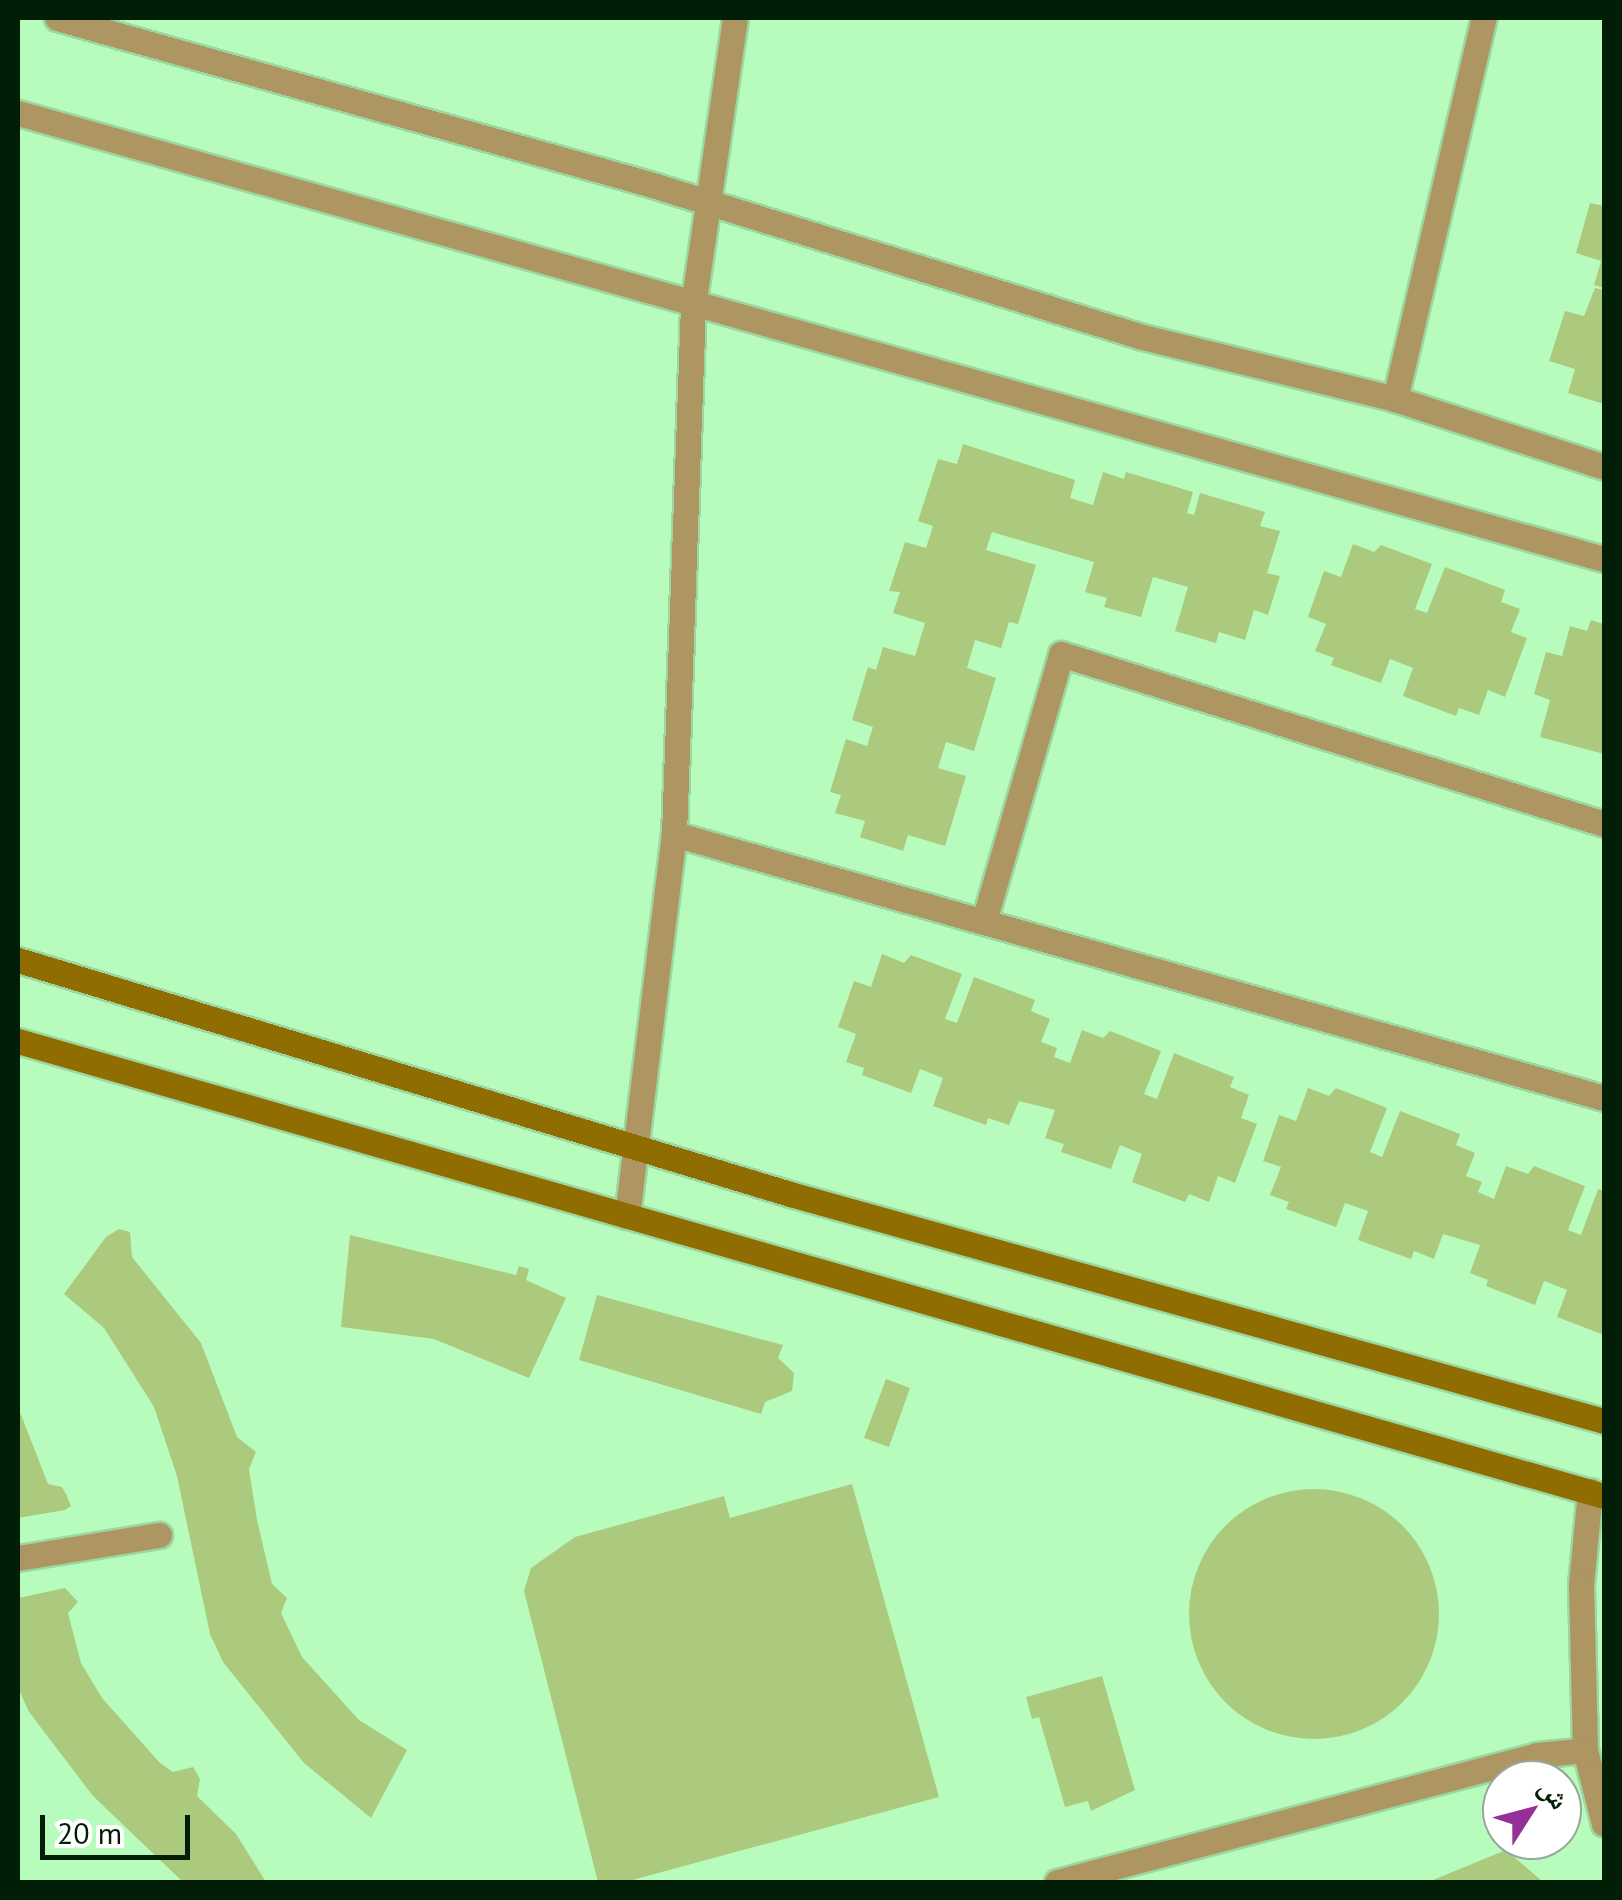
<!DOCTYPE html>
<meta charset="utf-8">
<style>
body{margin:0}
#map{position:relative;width:1622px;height:1900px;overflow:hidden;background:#b8fcbd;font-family:"PT Sans","Noto Naskh Arabic",sans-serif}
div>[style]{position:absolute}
.building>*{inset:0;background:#abca7e}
.round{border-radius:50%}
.roads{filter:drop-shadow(2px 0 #9bd8a0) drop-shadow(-2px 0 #9bd8a0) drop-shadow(0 2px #9bd8a0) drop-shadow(0 -2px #9bd8a0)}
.lane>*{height:25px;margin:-12.5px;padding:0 12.5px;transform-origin:12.5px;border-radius:12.5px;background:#ad9662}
.street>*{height:25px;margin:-12.5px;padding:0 12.5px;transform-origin:12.5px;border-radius:12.5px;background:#ad9662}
.secondary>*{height:25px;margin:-12.5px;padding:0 12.5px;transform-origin:12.5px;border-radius:12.5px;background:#8f6d00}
span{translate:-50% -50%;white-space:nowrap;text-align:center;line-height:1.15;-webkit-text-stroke:8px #fff;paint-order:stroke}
.frame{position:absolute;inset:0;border:20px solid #031e07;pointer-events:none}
.north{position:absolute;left:1482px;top:1760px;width:100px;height:100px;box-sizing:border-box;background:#fff;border:2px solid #9aa59c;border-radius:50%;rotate:54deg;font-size:28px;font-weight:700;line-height:40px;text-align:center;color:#031e07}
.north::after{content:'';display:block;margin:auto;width:35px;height:45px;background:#943097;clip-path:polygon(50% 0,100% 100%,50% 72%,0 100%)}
.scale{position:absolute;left:40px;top:1815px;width:150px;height:45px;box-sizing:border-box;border:5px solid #031e07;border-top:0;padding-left:12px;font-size:30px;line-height:35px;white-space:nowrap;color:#031e07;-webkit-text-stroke:8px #fff;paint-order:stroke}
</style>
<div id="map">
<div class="building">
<i style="clip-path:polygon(1590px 203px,1604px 206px,1604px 288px,1594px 285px,1601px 261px,1576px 253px)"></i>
<i style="clip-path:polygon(1595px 288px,1604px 290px,1604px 404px,1568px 393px,1575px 369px,1549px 361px,1565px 311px,1584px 316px)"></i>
<i style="clip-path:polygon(963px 444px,1075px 480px,1070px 498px,1093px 505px,1103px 472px,1124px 479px,1126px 472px,1193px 492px,1187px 513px,1194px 515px,1200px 493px,1265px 512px,1260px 526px,1280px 531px,1267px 573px,1280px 576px,1268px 615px,1254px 610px,1245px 640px,1219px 632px,1216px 643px,1175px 631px,1188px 587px,1153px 577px,1141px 617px,1104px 607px,1107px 598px,1085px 592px,1094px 562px,992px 532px,986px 550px,1036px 565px,1018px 624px,1009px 622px,1001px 648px,975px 640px,967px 668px,996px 678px,974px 751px,946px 742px,938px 768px,966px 776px,945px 846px,908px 835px,903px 851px,860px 837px,865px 821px,835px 813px,841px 795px,830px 792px,846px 739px,867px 746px,873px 727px,852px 720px,868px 667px,876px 670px,883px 647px,915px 656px,925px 623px,893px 613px,900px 592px,889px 591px,905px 542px,926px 548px,933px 526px,918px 521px,938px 459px,957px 464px)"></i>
<i style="clip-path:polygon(1353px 544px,1374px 552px,1381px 545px,1432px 564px,1415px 609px,1427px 613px,1445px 567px,1505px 590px,1501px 602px,1520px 609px,1511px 632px,1527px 638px,1505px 697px,1488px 690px,1479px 715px,1459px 708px,1456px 716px,1403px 696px,1413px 668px,1390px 659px,1381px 683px,1331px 665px,1334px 658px,1315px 651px,1326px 624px,1308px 617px,1324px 571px,1341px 577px)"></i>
<i style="clip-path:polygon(1591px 620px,1604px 624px,1604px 754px,1540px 737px,1550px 700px,1534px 694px,1546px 652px,1562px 656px,1570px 626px,1587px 631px)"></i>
<i style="clip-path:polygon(882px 954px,904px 963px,911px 955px,962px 974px,945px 1019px,957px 1023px,974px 977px,1035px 1000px,1031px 1011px,1050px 1019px,1041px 1042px,1057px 1048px,1054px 1057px,1070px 1063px,1082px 1030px,1103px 1038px,1110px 1031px,1161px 1051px,1144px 1094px,1157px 1099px,1174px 1053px,1234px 1077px,1230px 1087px,1249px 1095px,1241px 1118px,1257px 1124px,1235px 1183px,1218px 1176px,1209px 1202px,1189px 1194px,1185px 1202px,1132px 1182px,1142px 1154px,1120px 1145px,1111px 1169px,1061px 1152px,1064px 1144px,1045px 1138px,1055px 1110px,1019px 1101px,1009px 1125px,988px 1118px,986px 1125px,933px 1106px,943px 1078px,920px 1069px,911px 1093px,862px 1075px,864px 1068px,846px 1062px,856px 1034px,838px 1027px,854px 981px,871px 987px)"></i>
<i style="clip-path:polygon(1308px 1088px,1329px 1096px,1336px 1088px,1387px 1108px,1370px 1152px,1382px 1157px,1400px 1111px,1460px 1134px,1456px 1145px,1475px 1153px,1466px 1176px,1482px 1182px,1478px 1192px,1494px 1199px,1506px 1166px,1528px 1174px,1534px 1166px,1585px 1186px,1568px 1230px,1581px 1235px,1598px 1189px,1604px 1191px,1604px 1335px,1557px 1317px,1567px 1290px,1544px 1281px,1535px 1305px,1486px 1286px,1488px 1280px,1470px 1273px,1480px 1245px,1443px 1234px,1434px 1259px,1414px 1251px,1411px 1259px,1358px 1240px,1368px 1211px,1345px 1203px,1336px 1227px,1286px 1209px,1289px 1202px,1270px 1195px,1281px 1167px,1263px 1161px,1279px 1115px,1296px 1121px)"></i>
<i style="clip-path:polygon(119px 1229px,130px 1232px,132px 1257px,201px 1343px,237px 1437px,256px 1452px,249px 1469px,257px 1520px,272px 1584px,287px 1598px,281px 1613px,302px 1657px,359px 1720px,407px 1750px,371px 1818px,304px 1763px,223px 1662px,210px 1634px,177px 1476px,154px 1407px,104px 1328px,64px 1294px,106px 1237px)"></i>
<i style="clip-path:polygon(350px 1235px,516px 1275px,519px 1266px,529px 1269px,526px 1280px,566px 1298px,529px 1378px,434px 1339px,341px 1327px)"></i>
<i style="clip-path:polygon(597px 1295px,783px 1345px,778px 1358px,794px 1373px,792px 1391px,765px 1402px,761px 1414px,579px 1360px)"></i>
<i style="clip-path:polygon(886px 1379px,910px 1388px,889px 1447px,864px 1438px)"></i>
<i style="clip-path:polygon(18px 1407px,48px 1484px,62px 1487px,67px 1496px,71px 1506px,65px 1510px,18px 1518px)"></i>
<i style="clip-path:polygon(852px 1484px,939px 1797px,625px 1882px,598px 1882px,524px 1591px,531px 1568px,575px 1537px,724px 1496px,730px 1518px)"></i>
<i class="round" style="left:1189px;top:1489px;width:250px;height:250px"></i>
<i style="clip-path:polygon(65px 1588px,78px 1602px,68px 1613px,81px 1663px,102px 1698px,160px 1763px,173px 1772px,193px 1767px,200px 1779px,197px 1796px,236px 1834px,266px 1882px,183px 1882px,93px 1796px,29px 1712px,18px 1688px,18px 1598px)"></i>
<i style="clip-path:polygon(1102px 1676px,1135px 1790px,1091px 1811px,1088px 1801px,1065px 1807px,1039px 1717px,1032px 1719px,1026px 1697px)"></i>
<i style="clip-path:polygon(1506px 1850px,1543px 1882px,1428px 1882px)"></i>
</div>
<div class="roads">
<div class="lane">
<i style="left:984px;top:921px;width:278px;rotate:-73.9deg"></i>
<i style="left:1061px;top:654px;width:569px;rotate:17.38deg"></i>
<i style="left:1590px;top:1491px;width:94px;rotate:95.5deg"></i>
<i style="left:1581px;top:1585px;width:165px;rotate:88.6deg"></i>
<i style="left:1585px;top:1750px;width:76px;rotate:75.6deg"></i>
<i style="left:18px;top:1558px;width:143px;rotate:-9.3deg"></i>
<i style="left:1057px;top:1882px;width:497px;rotate:-14.8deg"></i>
<i style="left:1537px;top:1755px;width:48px;rotate:-5.9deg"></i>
</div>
<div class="street">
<i style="left:57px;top:18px;width:612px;rotate:15.65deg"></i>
<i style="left:646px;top:183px;width:516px;rotate:17.24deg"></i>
<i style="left:1139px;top:336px;width:264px;rotate:13.8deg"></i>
<i style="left:1395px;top:399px;width:220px;rotate:18deg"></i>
<i style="left:18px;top:113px;width:1648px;rotate:15.71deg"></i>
<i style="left:1395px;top:399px;width:391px;rotate:-76.9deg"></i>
<i style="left:674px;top:834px;width:967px;rotate:15.85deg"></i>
<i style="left:627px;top:1216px;width:385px;rotate:-83deg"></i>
<i style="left:674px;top:834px;width:528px;rotate:-87.94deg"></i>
<i style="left:693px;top:306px;width:291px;rotate:-81.7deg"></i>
</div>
<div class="secondary">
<i style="left:18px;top:960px;width:807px;rotate:16.86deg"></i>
<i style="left:790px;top:1194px;width:845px;rotate:15.58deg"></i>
<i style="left:18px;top:1041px;width:1650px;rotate:16.01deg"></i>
</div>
</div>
<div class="frame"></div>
<div class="north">ش</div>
<div class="scale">20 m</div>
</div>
